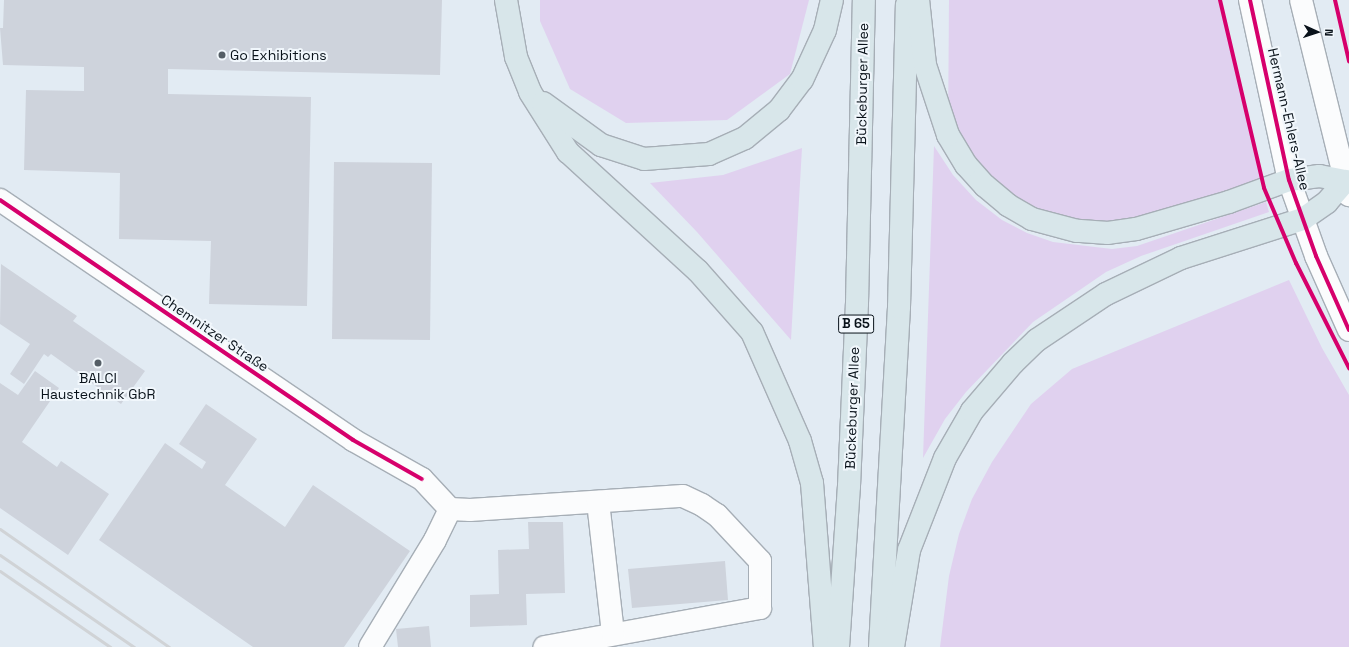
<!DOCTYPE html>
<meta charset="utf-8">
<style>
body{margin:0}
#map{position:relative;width:1349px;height:647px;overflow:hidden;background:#e2ebf3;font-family:"Space Grotesk",sans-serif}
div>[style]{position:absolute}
.green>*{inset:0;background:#e0d1ef}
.building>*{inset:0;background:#ced3dc}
.roads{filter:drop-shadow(1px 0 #a6aeb6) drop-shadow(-1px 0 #a6aeb6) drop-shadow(0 1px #a6aeb6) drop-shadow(0 -1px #a6aeb6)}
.minor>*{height:22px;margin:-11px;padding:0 11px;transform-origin:11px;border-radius:11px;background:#fbfcfd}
.highway>*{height:22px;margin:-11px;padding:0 11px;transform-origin:11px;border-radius:11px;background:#d8e6ea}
.rail>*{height:3px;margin:-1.5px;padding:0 1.5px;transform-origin:1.5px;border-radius:1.5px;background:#d0d3d6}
.cycleway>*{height:4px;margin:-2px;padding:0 2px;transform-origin:2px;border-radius:2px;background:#d6006c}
.dots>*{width:11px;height:11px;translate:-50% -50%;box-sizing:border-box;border:2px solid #f1f7fc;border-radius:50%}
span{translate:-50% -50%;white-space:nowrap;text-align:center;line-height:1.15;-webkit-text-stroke:4px #f1f7fc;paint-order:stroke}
.shield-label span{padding:1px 3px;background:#f1f7fc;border:1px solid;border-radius:3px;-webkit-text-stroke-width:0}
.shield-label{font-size:13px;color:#09121a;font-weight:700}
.poi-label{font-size:14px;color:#09121a}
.left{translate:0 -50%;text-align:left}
.street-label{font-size:14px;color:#09121a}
.north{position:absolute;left:1297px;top:12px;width:40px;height:40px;-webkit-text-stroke:3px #f1f7fc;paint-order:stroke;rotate:93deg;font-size:11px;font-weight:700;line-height:16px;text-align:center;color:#09121a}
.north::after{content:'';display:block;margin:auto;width:14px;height:18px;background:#09121a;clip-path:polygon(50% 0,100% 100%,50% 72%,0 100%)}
</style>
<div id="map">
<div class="green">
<i style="clip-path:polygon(540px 0,809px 0,790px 74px,727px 120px,626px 123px,570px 89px,540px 21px)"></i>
<i style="clip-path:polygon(949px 0,1220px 0,1264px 188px,1136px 229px,1032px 219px,948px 135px)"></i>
<i style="clip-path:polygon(934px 146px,953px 175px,976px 200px,1002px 220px,1027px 233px,1053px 242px,1112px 249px,1137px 246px,1266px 202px,1269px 212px,1141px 256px,1106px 272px,1033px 322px,966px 392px,945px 419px,923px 458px)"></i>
<i style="clip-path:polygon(802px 148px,791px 340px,697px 232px,650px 183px,723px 175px)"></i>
<i style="clip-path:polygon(1289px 280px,1322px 348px,1349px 395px,1349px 647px,940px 647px,949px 576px,959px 534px,972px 499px,992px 462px,1031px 404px,1072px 369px)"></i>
</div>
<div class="building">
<i style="clip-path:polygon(4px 0,442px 0,440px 75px,168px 69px,168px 94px,311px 97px,307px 306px,209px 304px,211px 241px,119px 239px,120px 173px,24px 170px,26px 90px,84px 91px,84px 67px,3px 65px,0 28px,3px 28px)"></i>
<i style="clip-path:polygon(334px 162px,432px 163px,430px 340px,332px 339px)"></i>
<i style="clip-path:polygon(1px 264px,77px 316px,73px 321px,145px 371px,121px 404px,51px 354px,48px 357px,44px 354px,24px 384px,10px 374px,30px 344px,0 324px)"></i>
<i style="clip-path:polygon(35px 371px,59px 388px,22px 442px,57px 467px,61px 461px,109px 494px,68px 555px,0 508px,0 383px,18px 395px)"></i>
<i style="clip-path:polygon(206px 404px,257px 439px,225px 485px,285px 527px,313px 485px,410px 551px,344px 647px,253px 647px,99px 540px,165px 443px,202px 469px,206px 462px,179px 444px)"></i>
<i style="clip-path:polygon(528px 522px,563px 522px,565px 593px,526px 594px,527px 625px,470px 627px,470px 595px,499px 594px,498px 550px,529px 549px)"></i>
<i style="clip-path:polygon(725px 561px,728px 600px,632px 608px,628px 569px)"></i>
<i style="clip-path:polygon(429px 626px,431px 647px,398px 647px,396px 629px)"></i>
</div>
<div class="roads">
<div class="minor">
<i style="left:1250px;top:0;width:184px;rotate:77.8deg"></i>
<i style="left:1289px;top:180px;width:81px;rotate:70.4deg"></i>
<i style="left:1316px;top:256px;width:81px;rotate:66deg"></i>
<i style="left:1301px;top:0;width:201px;rotate:76.2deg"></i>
<i style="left:0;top:200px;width:427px;rotate:34.2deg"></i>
<i style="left:353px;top:440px;width:79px;rotate:29.5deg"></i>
<i style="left:422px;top:479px;width:41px;rotate:47deg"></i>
<i style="left:450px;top:509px;width:20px;rotate:3deg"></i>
<i style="left:470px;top:510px;width:213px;rotate:-3.8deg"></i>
<i style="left:683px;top:496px;width:21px;rotate:25deg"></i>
<i style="left:702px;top:505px;width:18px;rotate:34deg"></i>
<i style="left:717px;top:515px;width:63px;rotate:46.9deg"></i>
<i style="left:760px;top:561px;width:47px;rotate:90deg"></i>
<i style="left:760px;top:608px;width:219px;rotate:169.7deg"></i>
<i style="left:598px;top:502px;width:133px;rotate:83.5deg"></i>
<i style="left:370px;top:647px;width:125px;rotate:-58.7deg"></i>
<i style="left:435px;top:540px;width:34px;rotate:-64deg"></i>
</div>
<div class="highway">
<i style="left:506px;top:0;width:58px;rotate:80deg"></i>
<i style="left:516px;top:57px;width:38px;rotate:68deg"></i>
<i style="left:530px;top:92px;width:71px;rotate:57.7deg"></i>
<i style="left:568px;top:152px;width:176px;rotate:42.5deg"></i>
<i style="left:698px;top:271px;width:81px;rotate:48.5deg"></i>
<i style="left:752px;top:332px;width:119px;rotate:66.2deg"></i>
<i style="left:800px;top:441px;width:44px;rotate:74.1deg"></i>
<i style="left:812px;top:483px;width:165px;rotate:85.5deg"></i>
<i style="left:543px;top:103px;width:72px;rotate:35.9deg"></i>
<i style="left:601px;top:145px;width:45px;rotate:18deg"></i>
<i style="left:644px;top:159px;width:65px;rotate:-4.4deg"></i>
<i style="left:709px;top:154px;width:39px;rotate:-24deg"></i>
<i style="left:745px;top:138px;width:44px;rotate:-39.5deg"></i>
<i style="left:779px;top:110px;width:38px;rotate:-53deg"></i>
<i style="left:802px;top:80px;width:55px;rotate:-65.3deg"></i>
<i style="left:825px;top:30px;width:31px;rotate:-77deg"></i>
<i style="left:838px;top:647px;width:161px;rotate:-86.1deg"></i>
<i style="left:849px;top:486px;width:183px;rotate:-87.5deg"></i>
<i style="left:857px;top:303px;width:303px;rotate:-88.7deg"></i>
<i style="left:880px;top:647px;width:341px;rotate:-86.8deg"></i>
<i style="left:899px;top:307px;width:302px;rotate:-88.5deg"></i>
<i style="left:893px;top:647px;width:98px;rotate:-80.6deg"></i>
<i style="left:909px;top:550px;width:99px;rotate:-68.6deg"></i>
<i style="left:945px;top:458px;width:54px;rotate:-60.1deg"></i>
<i style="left:972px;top:411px;width:63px;rotate:-49.5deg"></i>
<i style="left:1013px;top:363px;width:33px;rotate:-44deg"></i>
<i style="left:1037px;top:340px;width:83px;rotate:-33.7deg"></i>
<i style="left:1106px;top:294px;width:83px;rotate:-25.6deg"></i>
<i style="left:1181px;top:258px;width:128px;rotate:-17.7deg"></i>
<i style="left:1303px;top:219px;width:29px;rotate:-35deg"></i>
<i style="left:1327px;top:202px;width:28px;rotate:-49deg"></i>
<i style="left:1345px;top:181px;width:26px;rotate:-169deg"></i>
<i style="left:1319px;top:176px;width:30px;rotate:172deg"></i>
<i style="left:1289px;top:180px;width:64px;rotate:159.9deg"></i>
<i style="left:1229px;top:202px;width:97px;rotate:163.8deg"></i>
<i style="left:1136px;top:229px;width:28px;rotate:172deg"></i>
<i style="left:1108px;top:233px;width:31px;rotate:-176deg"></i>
<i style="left:1077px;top:231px;width:47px;rotate:-165.1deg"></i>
<i style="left:1032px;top:219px;width:28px;rotate:-150deg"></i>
<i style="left:1008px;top:205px;width:30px;rotate:-140deg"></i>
<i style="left:985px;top:186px;width:28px;rotate:-132deg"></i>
<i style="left:966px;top:165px;width:35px;rotate:-121deg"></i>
<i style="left:948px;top:135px;width:74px;rotate:-108.2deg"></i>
<i style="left:925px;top:65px;width:65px;rotate:-96.1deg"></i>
</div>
</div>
<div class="rail">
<i style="left:0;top:529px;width:206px;rotate:34.9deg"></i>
<i style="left:0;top:555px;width:163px;rotate:34.5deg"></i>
<i style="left:0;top:571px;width:134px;rotate:34.6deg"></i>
</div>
<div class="cycleway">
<i style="left:1220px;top:0;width:193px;rotate:76.8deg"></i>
<i style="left:1264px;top:188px;width:82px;rotate:66.9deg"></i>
<i style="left:1296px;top:263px;width:118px;rotate:63.2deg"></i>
<i style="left:1250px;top:0;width:184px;rotate:77.8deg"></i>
<i style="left:1289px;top:180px;width:81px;rotate:70.4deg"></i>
<i style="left:1316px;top:256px;width:81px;rotate:66deg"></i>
<i style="left:1335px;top:0;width:63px;rotate:77.1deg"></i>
<i style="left:0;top:200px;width:427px;rotate:34.2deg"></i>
<i style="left:353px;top:440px;width:79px;rotate:29.5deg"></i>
</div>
<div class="dots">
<i style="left:222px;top:55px;background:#555e66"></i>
<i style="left:98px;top:363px;background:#555e66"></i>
</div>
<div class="shield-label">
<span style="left:856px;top:324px">B 65</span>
</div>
<div class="poi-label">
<span class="left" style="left:230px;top:55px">Go Exhibitions</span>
<span style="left:98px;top:386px">BALCI<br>Haustechnik GbR</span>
</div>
<div class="street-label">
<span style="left:862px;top:84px;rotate:-89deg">Bückeburger Allee</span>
<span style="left:1289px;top:119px;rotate:77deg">Hermann-Ehlers-Allee</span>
<span style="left:215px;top:333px;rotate:34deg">Chemnitzer Straße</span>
<span style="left:852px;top:408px;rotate:-88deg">Bückeburger Allee</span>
</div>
<div class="north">N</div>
</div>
